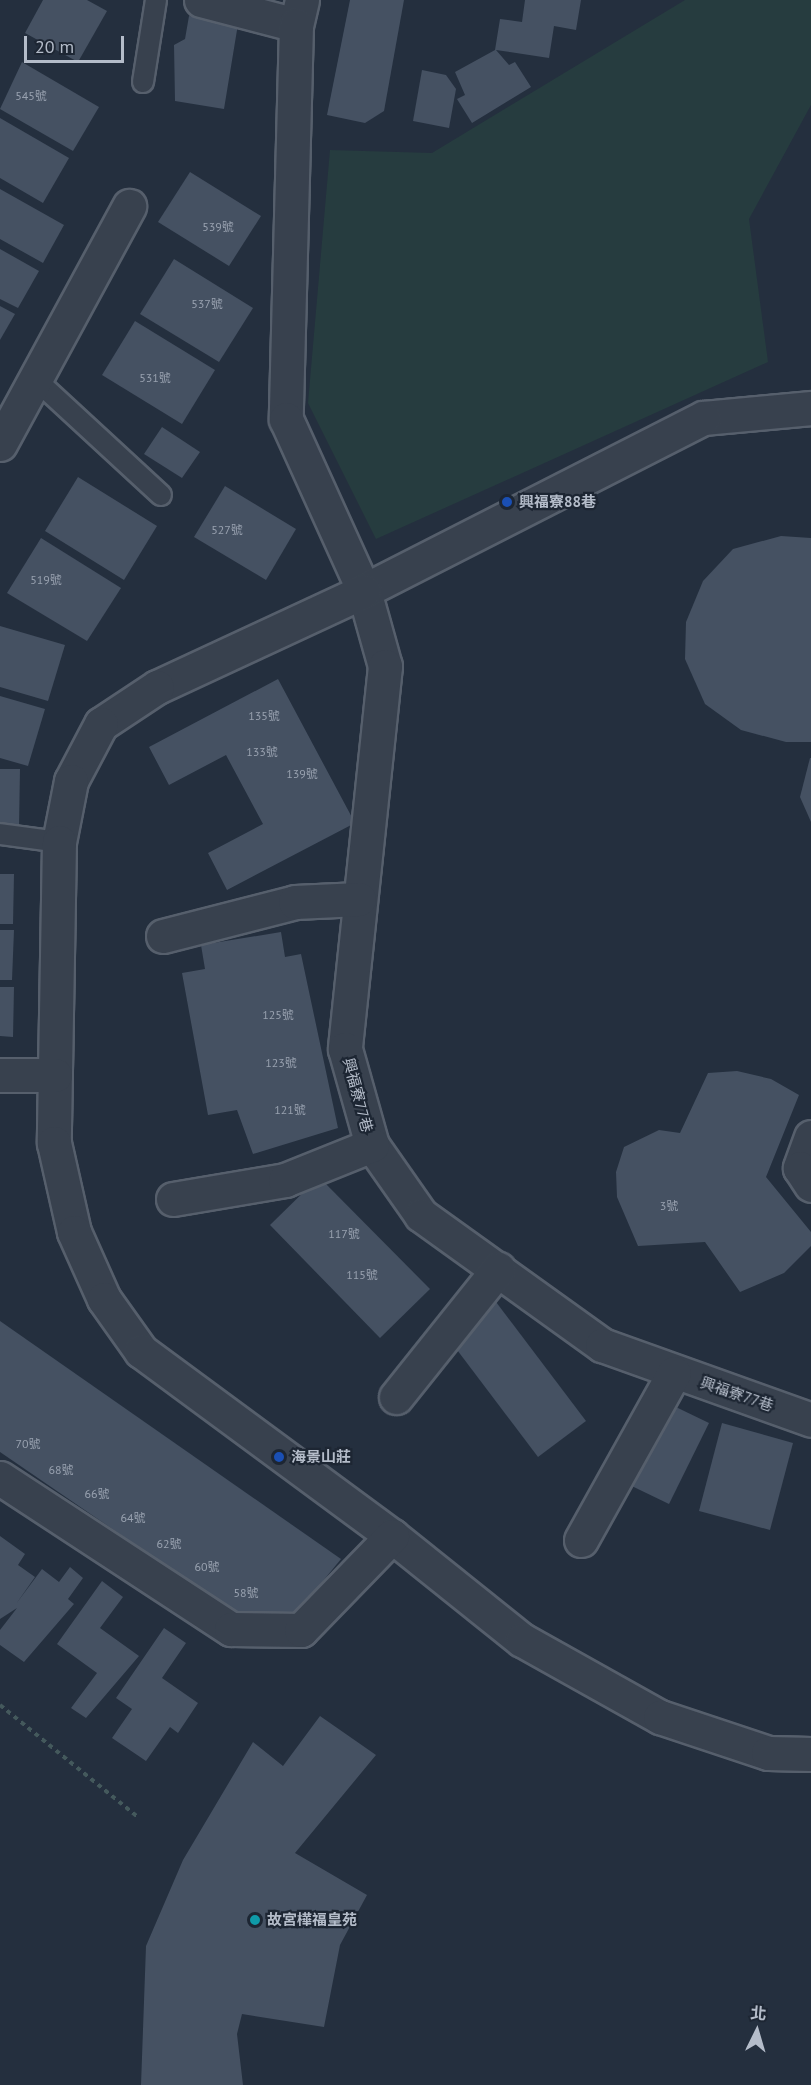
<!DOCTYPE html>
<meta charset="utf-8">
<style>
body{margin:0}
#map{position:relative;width:811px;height:2085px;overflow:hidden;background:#242f3e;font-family:"PT Sans","Noto Sans TC",sans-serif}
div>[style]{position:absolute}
.green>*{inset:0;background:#263c3f}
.building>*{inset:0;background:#455162}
.path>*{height:4px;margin-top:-2px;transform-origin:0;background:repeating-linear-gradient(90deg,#44595c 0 4.5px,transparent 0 9px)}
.roads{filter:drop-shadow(2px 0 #565f6c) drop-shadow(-2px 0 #565f6c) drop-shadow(0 2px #565f6c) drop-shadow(0 -2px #565f6c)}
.service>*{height:20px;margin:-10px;padding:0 10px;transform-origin:10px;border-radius:10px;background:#38414e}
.minor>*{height:33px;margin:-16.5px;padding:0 16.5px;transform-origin:16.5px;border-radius:16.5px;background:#38414e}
.dots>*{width:16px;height:16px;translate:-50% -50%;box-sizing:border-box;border:3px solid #1d2633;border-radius:50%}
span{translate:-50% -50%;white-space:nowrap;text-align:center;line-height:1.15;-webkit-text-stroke:4.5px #1d2633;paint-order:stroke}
.number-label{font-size:12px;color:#98a1af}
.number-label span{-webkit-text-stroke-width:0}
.poi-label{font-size:15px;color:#b4bcc9;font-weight:700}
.left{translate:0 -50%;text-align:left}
.street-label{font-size:15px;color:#b4bcc9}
.north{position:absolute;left:727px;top:2001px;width:60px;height:60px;-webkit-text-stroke:4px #1d2633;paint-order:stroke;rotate:5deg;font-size:16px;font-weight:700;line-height:24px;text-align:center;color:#b4bcc9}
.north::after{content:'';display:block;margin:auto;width:21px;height:27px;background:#b4bcc9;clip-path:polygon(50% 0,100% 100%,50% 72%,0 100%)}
.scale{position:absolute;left:24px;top:36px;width:100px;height:27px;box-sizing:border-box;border:3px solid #b4bcc9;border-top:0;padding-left:8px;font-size:18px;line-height:21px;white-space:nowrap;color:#b4bcc9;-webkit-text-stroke:4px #1d2633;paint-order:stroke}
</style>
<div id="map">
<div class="green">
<i style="clip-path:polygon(685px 0,811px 0,811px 105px,749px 219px,768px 362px,376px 539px,308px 403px,330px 150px,432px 153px)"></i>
</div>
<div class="building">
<i style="clip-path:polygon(43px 0,87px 0,107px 11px,78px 62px,25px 33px)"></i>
<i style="clip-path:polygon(350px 0,404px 0,384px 111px,365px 123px,327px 115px)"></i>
<i style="clip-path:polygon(525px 0,581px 0,576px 30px,554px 26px,549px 58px,496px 50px,509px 65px,515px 62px,531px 87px,472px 123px,457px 99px,465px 95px,455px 72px,495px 50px,500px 19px,522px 22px)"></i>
<i style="clip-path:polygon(189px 16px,238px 24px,224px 109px,175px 101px,174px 45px,185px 39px)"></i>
<i style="clip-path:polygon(22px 62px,99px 107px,73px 151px,0 109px)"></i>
<i style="clip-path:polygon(422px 70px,446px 75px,456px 89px,449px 128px,413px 121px)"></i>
<i style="clip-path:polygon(0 118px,69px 158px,43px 203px,0 178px)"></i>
<i style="clip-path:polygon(190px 172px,261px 216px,229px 266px,158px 222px)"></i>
<i style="clip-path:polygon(0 189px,64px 225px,43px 263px,0 239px)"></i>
<i style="clip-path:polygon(0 249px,39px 271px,18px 308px,0 299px)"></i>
<i style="clip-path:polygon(174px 259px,253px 308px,219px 362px,140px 314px)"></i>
<i style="clip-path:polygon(0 306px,15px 314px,0 340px)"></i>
<i style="clip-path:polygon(135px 321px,215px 370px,182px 424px,102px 375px)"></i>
<i style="clip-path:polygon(162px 427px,200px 452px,182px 478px,144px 454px)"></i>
<i style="clip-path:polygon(78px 477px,157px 526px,124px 580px,45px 531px)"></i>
<i style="clip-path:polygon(225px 486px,296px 529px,266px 580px,194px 537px)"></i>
<i style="clip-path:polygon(781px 536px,811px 538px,811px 742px,786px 742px,741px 730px,705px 704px,685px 659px,686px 622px,703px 581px,733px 549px)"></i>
<i style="clip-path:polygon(41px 538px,121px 588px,87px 641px,7px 593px)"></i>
<i style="clip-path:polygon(0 626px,65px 645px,48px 701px,0 687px)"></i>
<i style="clip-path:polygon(278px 679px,355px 823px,227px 890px,208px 853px,263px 824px,226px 755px,169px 785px,149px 747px)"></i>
<i style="clip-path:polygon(0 696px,45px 709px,28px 766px,0 758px)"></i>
<i style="clip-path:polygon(810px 758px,811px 758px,811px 822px,800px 797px)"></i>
<i style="clip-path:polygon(0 769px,20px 769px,19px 828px,0 828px)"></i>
<i style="clip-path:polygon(0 874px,14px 874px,13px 924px,0 924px)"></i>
<i style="clip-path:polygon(0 930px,14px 930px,12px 980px,0 980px)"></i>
<i style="clip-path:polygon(281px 932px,285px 957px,301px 954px,338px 1128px,253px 1154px,237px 1110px,208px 1115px,182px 973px,205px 969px,201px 945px)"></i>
<i style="clip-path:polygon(0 987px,14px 987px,13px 1037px,0 1036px)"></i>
<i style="clip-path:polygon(737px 1071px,771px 1079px,799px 1095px,766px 1177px,811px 1232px,811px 1246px,784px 1273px,740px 1292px,705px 1242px,638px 1246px,617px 1197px,616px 1172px,624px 1147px,659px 1130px,680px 1133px,708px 1073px)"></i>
<i style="clip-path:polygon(319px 1177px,430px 1289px,380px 1338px,270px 1225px)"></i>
<i style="clip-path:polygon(490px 1294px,586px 1421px,538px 1457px,442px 1330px)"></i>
<i style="clip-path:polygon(0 1321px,341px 1559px,291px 1620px,254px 1626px,0 1452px)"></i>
<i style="clip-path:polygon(651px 1395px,709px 1423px,669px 1504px,611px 1476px)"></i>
<i style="clip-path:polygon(722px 1423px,793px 1443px,770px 1530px,699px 1511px)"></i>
<i style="clip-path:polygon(0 1536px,25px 1554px,18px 1565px,35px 1577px,16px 1604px,42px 1569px,59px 1582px,70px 1567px,83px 1578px,68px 1599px,74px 1604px,24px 1662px,0 1645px,0 1630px,17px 1608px,0 1619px)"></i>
<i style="clip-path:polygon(102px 1581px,123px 1597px,100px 1628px,139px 1656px,86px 1718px,71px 1708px,97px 1673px,57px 1644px)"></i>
<i style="clip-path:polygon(164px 1628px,186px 1643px,162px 1678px,198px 1703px,178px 1733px,170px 1727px,146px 1761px,112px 1738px,132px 1709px,116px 1698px)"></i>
<i style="clip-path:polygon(320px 1716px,376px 1755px,295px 1853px,367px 1895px,340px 1945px,324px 2027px,242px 2014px,237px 2034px,243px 2085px,141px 2085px,146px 1946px,183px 1860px,253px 1742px,283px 1766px)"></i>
</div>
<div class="path">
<i style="left:0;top:1705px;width:178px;rotate:39.1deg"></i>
</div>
<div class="roads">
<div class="service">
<i style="left:143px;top:82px;width:83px;rotate:-81deg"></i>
<i style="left:33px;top:377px;width:174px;rotate:42.7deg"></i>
<i style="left:0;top:834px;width:60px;rotate:7.7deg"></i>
</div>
<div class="minor">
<i style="left:201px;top:0;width:98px;rotate:14.7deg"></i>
<i style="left:302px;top:0;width:26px;rotate:103deg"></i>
<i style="left:296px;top:25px;width:394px;rotate:91.5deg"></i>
<i style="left:286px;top:419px;width:189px;rotate:65.6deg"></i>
<i style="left:364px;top:591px;width:78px;rotate:74.4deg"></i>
<i style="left:385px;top:666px;width:385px;rotate:96deg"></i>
<i style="left:345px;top:1049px;width:100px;rotate:74.3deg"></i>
<i style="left:372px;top:1145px;width:85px;rotate:55deg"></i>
<i style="left:421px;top:1215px;width:223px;rotate:35.7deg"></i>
<i style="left:602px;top:1345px;width:222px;rotate:19.7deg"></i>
<i style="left:811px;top:408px;width:108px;rotate:174.7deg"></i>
<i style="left:703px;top:418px;width:381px;rotate:153deg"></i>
<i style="left:364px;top:591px;width:228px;rotate:155.1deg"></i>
<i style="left:157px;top:687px;width:67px;rotate:146.5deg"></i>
<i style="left:101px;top:724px;width:64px;rotate:117.8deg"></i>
<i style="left:71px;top:781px;width:62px;rotate:101.1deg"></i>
<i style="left:59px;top:842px;width:301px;rotate:91deg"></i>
<i style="left:54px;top:1143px;width:91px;rotate:77.3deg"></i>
<i style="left:74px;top:1232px;width:73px;rotate:65.9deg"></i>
<i style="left:104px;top:1299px;width:64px;rotate:54.6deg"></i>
<i style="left:141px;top:1351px;width:312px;rotate:36.4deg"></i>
<i style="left:392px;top:1536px;width:166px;rotate:38.7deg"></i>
<i style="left:522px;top:1640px;width:158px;rotate:29.2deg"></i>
<i style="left:660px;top:1717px;width:114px;rotate:18.4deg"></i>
<i style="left:768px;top:1753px;width:43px;rotate:1.3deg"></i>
<i style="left:0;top:444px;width:271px;rotate:-61.5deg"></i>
<i style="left:163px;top:936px;width:136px;rotate:-14.4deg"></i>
<i style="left:295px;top:902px;width:64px;rotate:-2.7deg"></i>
<i style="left:0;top:1075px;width:55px"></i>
<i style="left:811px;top:1137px;width:33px;rotate:110deg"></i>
<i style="left:800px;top:1168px;width:20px;rotate:57deg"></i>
<i style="left:173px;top:1199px;width:114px;rotate:-9.6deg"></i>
<i style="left:285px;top:1180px;width:94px;rotate:-21.9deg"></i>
<i style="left:396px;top:1397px;width:164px;rotate:-51.4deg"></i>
<i style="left:0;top:1478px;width:276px;rotate:33.2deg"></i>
<i style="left:231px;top:1629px;width:70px;rotate:0.8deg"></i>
<i style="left:301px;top:1630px;width:131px;rotate:-45.9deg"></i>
<i style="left:581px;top:1540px;width:191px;rotate:-60.9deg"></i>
</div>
</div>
<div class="dots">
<i style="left:507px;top:502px;background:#1a4fb4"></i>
<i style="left:279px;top:1457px;background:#1a4fb4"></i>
<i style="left:255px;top:1920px;background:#0f9aa8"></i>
</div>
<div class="number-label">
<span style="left:31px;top:96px">545號</span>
<span style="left:218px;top:227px">539號</span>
<span style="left:207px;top:304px">537號</span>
<span style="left:155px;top:378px">531號</span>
<span style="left:227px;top:530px">527號</span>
<span style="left:46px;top:580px">519號</span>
<span style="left:264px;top:716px">135號</span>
<span style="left:262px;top:752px">133號</span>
<span style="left:302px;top:774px">139號</span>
<span style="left:278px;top:1015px">125號</span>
<span style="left:281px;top:1063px">123號</span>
<span style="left:290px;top:1110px">121號</span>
<span style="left:669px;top:1206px">3號</span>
<span style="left:344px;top:1234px">117號</span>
<span style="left:362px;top:1275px">115號</span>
<span style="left:28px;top:1444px">70號</span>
<span style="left:61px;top:1470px">68號</span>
<span style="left:97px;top:1494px">66號</span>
<span style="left:133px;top:1518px">64號</span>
<span style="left:169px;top:1544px">62號</span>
<span style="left:207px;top:1567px">60號</span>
<span style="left:246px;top:1593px">58號</span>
</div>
<div class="poi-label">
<span class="left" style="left:519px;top:502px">興福寮88巷</span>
<span class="left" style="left:291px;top:1457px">海景山莊</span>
<span class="left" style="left:267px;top:1920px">故宮樺福皇苑</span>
</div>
<div class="street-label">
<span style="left:358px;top:1095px;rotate:75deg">興福寮77巷</span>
<span style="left:737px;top:1394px;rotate:19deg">興福寮77巷</span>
</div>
<div class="north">北</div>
<div class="scale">20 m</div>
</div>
